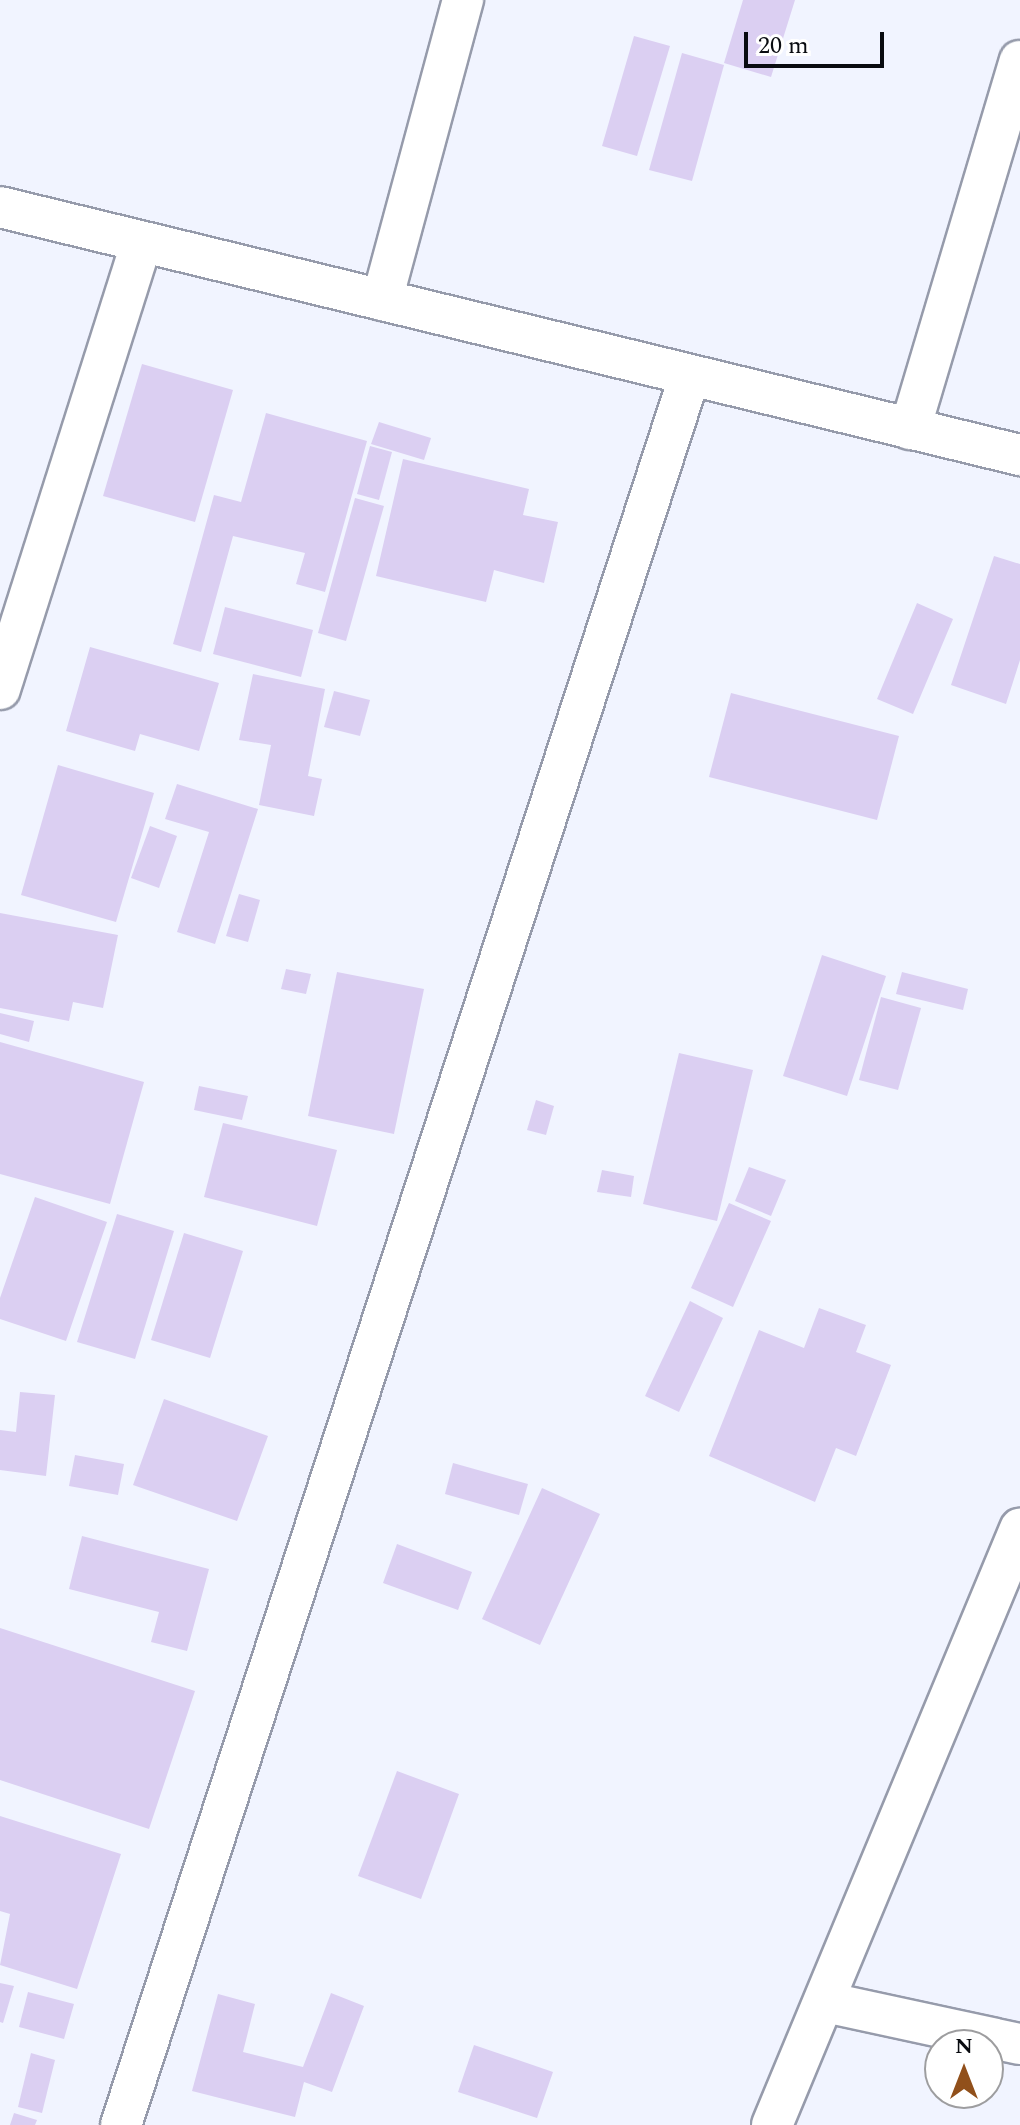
<!DOCTYPE html>
<style>
body{margin:0}
#map{position:relative;width:1020px;height:2125px;overflow:hidden;background:#f1f4ff;font-family:Spectral,serif}
div>[style]{position:absolute}
.building>*{inset:0;background:#dbcff2}
.roads{filter:drop-shadow(2px 0 #969bab) drop-shadow(-2px 0 #969bab) drop-shadow(0 2px #969bab) drop-shadow(0 -2px #969bab)}
.street>*{height:40px;margin:-20px;padding:0 20px;transform-origin:20px;border-radius:20px;background:#fff}
span{translate:-50% -50%;white-space:nowrap;text-align:center;line-height:1.15;-webkit-text-stroke:8px #fff;paint-order:stroke}
.north{position:absolute;left:924px;top:2029px;width:80px;height:80px;box-sizing:border-box;background:#fff;border:2px solid #9d9d9f;border-radius:50%;rotate:0deg;font-size:22px;font-weight:700;line-height:32px;text-align:center;color:#090b10}
.north::after{content:'';display:block;margin:auto;width:28px;height:36px;background:#91501b;clip-path:polygon(50% 0,100% 100%,50% 72%,0 100%)}
.scale{position:absolute;left:744px;top:32px;width:140px;height:36px;box-sizing:border-box;border:4px solid #090b10;border-top:0;padding-left:10px;font-size:24px;line-height:28px;white-space:nowrap;color:#090b10;-webkit-text-stroke:6px #fff;paint-order:stroke}
</style>
<div id="map">
<div class="building">
<i style="clip-path:polygon(743px 0,795px 0,771px 77px,724px 63px)"></i>
<i style="clip-path:polygon(634px 36px,670px 46px,637px 156px,602px 146px)"></i>
<i style="clip-path:polygon(682px 53px,724px 65px,692px 181px,649px 170px)"></i>
<i style="clip-path:polygon(142px 364px,233px 390px,195px 522px,103px 496px)"></i>
<i style="clip-path:polygon(266px 413px,367px 441px,325px 592px,296px 584px,305px 553px,233px 536px,201px 652px,173px 644px,214px 495px,241px 502px)"></i>
<i style="clip-path:polygon(379px 422px,431px 438px,424px 460px,371px 444px)"></i>
<i style="clip-path:polygon(370px 446px,392px 452px,379px 500px,357px 494px)"></i>
<i style="clip-path:polygon(403px 459px,529px 489px,523px 515px,558px 522px,544px 583px,494px 570px,486px 602px,376px 576px)"></i>
<i style="clip-path:polygon(355px 498px,384px 506px,346px 641px,318px 633px)"></i>
<i style="clip-path:polygon(994px 556px,1020px 564px,1020px 660px,1006px 704px,951px 685px)"></i>
<i style="clip-path:polygon(917px 603px,953px 619px,913px 714px,877px 699px)"></i>
<i style="clip-path:polygon(225px 607px,313px 630px,301px 677px,213px 654px)"></i>
<i style="clip-path:polygon(90px 647px,219px 683px,199px 751px,140px 734px,135px 751px,66px 731px)"></i>
<i style="clip-path:polygon(253px 674px,325px 689px,308px 776px,322px 779px,314px 816px,259px 805px,271px 745px,239px 740px)"></i>
<i style="clip-path:polygon(334px 691px,370px 700px,360px 736px,324px 727px)"></i>
<i style="clip-path:polygon(731px 693px,899px 736px,877px 820px,709px 777px)"></i>
<i style="clip-path:polygon(58px 765px,154px 793px,116px 922px,21px 895px)"></i>
<i style="clip-path:polygon(177px 784px,258px 809px,215px 944px,177px 932px,209px 832px,165px 819px)"></i>
<i style="clip-path:polygon(150px 826px,177px 836px,159px 888px,131px 878px)"></i>
<i style="clip-path:polygon(239px 894px,260px 900px,248px 942px,226px 936px)"></i>
<i style="clip-path:polygon(0 913px,118px 935px,103px 1008px,73px 1002px,69px 1021px,0 1008px)"></i>
<i style="clip-path:polygon(822px 955px,886px 976px,847px 1096px,783px 1076px)"></i>
<i style="clip-path:polygon(286px 969px,311px 974px,306px 994px,281px 989px)"></i>
<i style="clip-path:polygon(337px 972px,424px 989px,394px 1134px,308px 1116px)"></i>
<i style="clip-path:polygon(902px 972px,968px 989px,963px 1010px,896px 994px)"></i>
<i style="clip-path:polygon(881px 997px,921px 1008px,898px 1090px,859px 1080px)"></i>
<i style="clip-path:polygon(0 1013px,34px 1021px,29px 1042px,0 1034px)"></i>
<i style="clip-path:polygon(0 1042px,144px 1082px,110px 1204px,0 1174px)"></i>
<i style="clip-path:polygon(679px 1053px,753px 1070px,717px 1221px,643px 1204px)"></i>
<i style="clip-path:polygon(199px 1086px,248px 1096px,242px 1120px,194px 1110px)"></i>
<i style="clip-path:polygon(536px 1100px,554px 1106px,546px 1135px,527px 1130px)"></i>
<i style="clip-path:polygon(223px 1123px,337px 1150px,317px 1226px,204px 1197px)"></i>
<i style="clip-path:polygon(749px 1167px,786px 1180px,771px 1216px,735px 1201px)"></i>
<i style="clip-path:polygon(602px 1170px,634px 1176px,631px 1197px,597px 1192px)"></i>
<i style="clip-path:polygon(35px 1197px,107px 1222px,66px 1341px,0 1319px,0 1298px)"></i>
<i style="clip-path:polygon(729px 1203px,771px 1221px,733px 1307px,691px 1288px)"></i>
<i style="clip-path:polygon(117px 1214px,174px 1231px,135px 1359px,77px 1342px)"></i>
<i style="clip-path:polygon(184px 1233px,243px 1251px,210px 1358px,151px 1340px)"></i>
<i style="clip-path:polygon(690px 1301px,723px 1318px,679px 1412px,645px 1396px)"></i>
<i style="clip-path:polygon(819px 1308px,866px 1325px,856px 1352px,891px 1365px,856px 1456px,836px 1448px,815px 1502px,709px 1456px,759px 1330px,804px 1348px)"></i>
<i style="clip-path:polygon(20px 1392px,55px 1395px,46px 1476px,0 1470px,0 1430px,16px 1432px)"></i>
<i style="clip-path:polygon(164px 1399px,268px 1436px,237px 1521px,133px 1485px)"></i>
<i style="clip-path:polygon(75px 1455px,124px 1464px,118px 1495px,69px 1486px)"></i>
<i style="clip-path:polygon(453px 1463px,528px 1484px,519px 1515px,445px 1494px)"></i>
<i style="clip-path:polygon(542px 1488px,600px 1514px,540px 1645px,482px 1619px)"></i>
<i style="clip-path:polygon(82px 1536px,209px 1569px,187px 1651px,151px 1642px,159px 1612px,69px 1589px)"></i>
<i style="clip-path:polygon(397px 1544px,472px 1572px,458px 1610px,383px 1583px)"></i>
<i style="clip-path:polygon(0 1628px,195px 1691px,149px 1829px,0 1780px)"></i>
<i style="clip-path:polygon(397px 1771px,459px 1794px,421px 1899px,358px 1876px)"></i>
<i style="clip-path:polygon(0 1816px,121px 1854px,77px 1989px,0 1965px,10px 1914px,0 1911px)"></i>
<i style="clip-path:polygon(0 1983px,14px 1986px,3px 2023px,0 2022px)"></i>
<i style="clip-path:polygon(28px 1992px,74px 2004px,64px 2039px,19px 2027px)"></i>
<i style="clip-path:polygon(331px 1993px,364px 2006px,332px 2092px,304px 2082px,295px 2117px,192px 2091px,218px 1994px,255px 2004px,243px 2052px,303px 2067px)"></i>
<i style="clip-path:polygon(474px 2045px,553px 2072px,537px 2118px,458px 2092px)"></i>
<i style="clip-path:polygon(31px 2053px,55px 2060px,42px 2113px,18px 2107px)"></i>
<i style="clip-path:polygon(14px 2113px,37px 2120px,35px 2125px,10px 2125px)"></i>
</div>
<div class="roads">
<div class="street">
<i style="left:0;top:207px;width:1050px;rotate:13.67deg"></i>
<i style="left:382px;top:300px;width:311px;rotate:-74.9deg"></i>
<i style="left:910px;top:429px;width:384px;rotate:-73.4deg"></i>
<i style="left:0;top:689px;width:469px;rotate:-72.4deg"></i>
<i style="left:825px;top:2002px;width:199px;rotate:12.2deg"></i>
<i style="left:121px;top:2125px;width:1840px;rotate:-71.99deg"></i>
<i style="left:772px;top:2125px;width:646px;rotate:-67.41deg"></i>
</div>
</div>
<div class="north">N</div>
<div class="scale">20 m</div>
</div>
